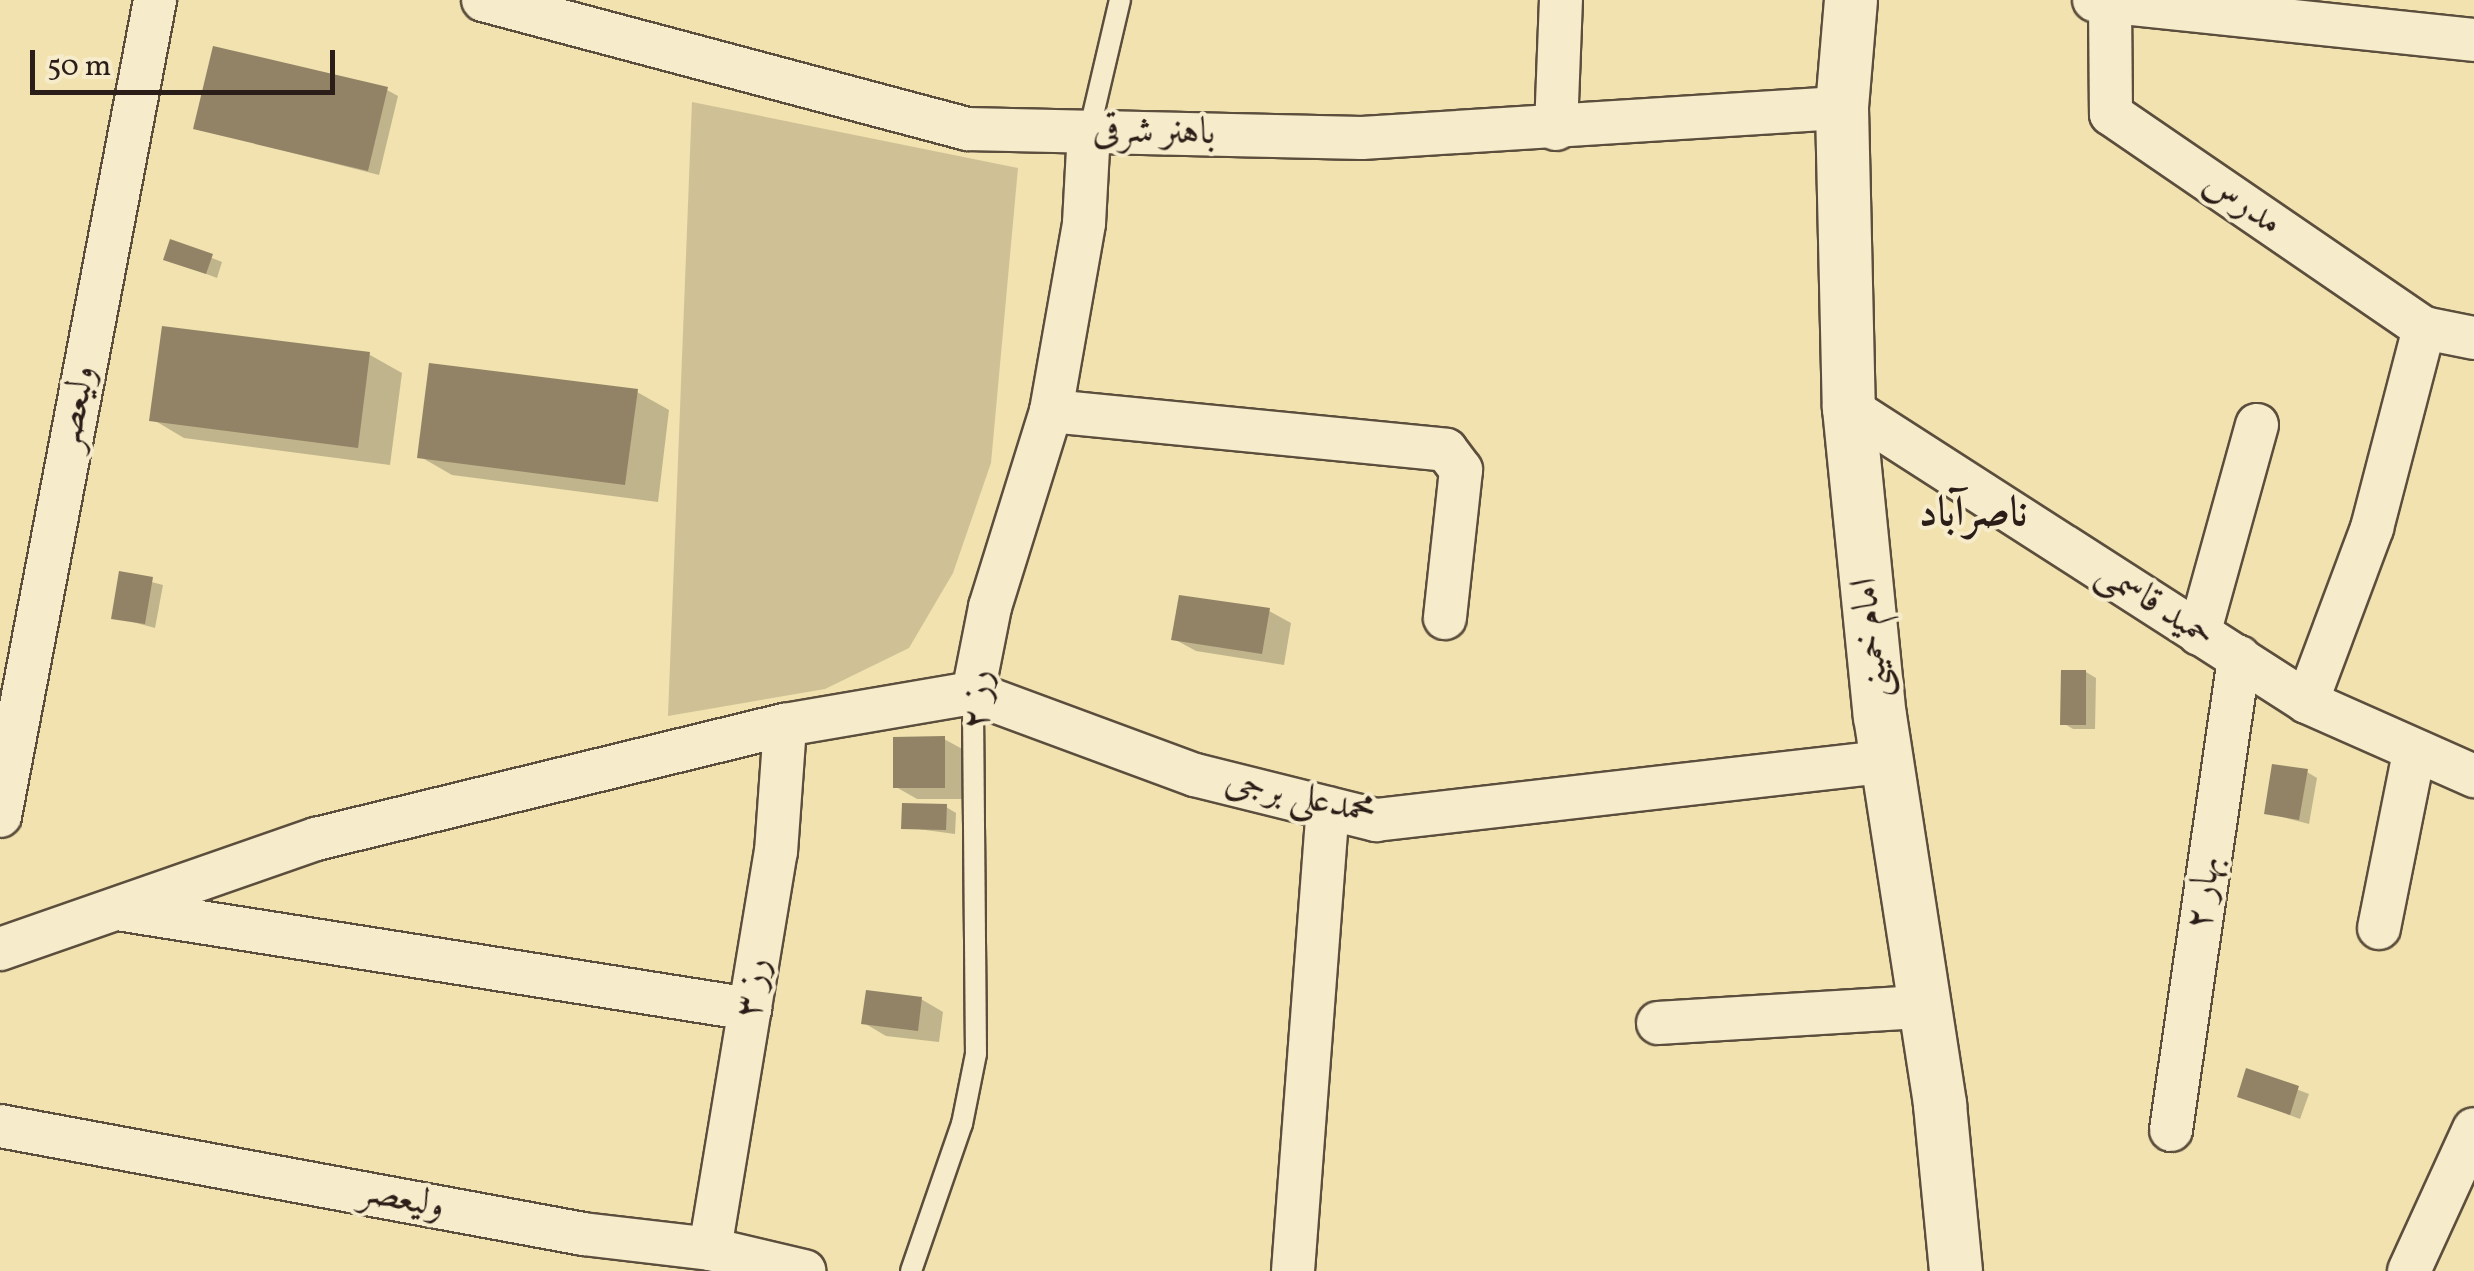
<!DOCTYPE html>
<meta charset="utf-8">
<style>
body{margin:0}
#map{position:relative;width:2474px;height:1271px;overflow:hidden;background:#f1e2af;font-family:Vollkorn,Amiri,serif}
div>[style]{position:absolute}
.green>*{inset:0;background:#cfc195}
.shadow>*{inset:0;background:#0003}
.building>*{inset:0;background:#928366}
.roads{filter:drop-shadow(2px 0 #5c4e3d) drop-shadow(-2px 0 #5c4e3d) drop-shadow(0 2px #5c4e3d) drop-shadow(0 -2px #5c4e3d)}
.service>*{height:20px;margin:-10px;padding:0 10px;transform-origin:10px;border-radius:10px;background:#f6eccb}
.minor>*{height:42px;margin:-21px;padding:0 21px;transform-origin:21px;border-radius:21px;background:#f6eccb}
.tertiary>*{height:52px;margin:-26px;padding:0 26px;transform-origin:26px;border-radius:26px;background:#f6eccb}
span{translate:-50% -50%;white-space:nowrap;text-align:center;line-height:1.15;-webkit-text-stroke:8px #f6eccb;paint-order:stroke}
.street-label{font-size:38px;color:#2b1d17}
.quarter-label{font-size:42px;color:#2b1d17;font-weight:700}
.scale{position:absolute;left:30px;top:50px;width:305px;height:45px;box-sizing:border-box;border:5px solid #2b1d17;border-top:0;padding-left:12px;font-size:30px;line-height:35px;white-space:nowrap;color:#2b1d17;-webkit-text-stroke:8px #f6eccb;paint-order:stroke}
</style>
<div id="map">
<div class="green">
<i style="clip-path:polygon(692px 102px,1018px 168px,991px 463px,953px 573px,909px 648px,825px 689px,668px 716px)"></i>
</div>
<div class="shadow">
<i style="clip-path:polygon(387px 90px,398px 96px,379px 175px,196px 128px)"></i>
<i style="clip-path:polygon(172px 242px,222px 262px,217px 278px,166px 259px)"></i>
<i style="clip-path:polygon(370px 355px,402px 373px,390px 465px,184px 438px,152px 419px)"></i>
<i style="clip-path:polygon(637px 392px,669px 410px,658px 502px,452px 475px,419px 456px)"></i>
<i style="clip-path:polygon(121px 574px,163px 585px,155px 628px,114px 617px)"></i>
<i style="clip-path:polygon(1269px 611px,1291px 623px,1284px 665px,1196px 651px,1174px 639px)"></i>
<i style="clip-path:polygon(2086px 672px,2096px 678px,2095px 729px,2073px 729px,2063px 723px)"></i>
<i style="clip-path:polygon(944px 739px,966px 751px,966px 799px,917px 799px,896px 787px)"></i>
<i style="clip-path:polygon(2307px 772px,2317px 778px,2309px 824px,2267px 813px)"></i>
<i style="clip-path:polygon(946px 807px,956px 813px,955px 834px,903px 827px)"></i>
<i style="clip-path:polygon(921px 999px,943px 1012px,939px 1042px,886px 1036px,864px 1023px)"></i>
<i style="clip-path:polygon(2248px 1071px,2309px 1094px,2300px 1119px,2240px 1096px)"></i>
</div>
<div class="building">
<i style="clip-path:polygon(213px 46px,388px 87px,368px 171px,193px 129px)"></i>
<i style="clip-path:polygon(170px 239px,213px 254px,206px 274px,163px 260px)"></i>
<i style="clip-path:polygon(162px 326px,370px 352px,358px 448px,149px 421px)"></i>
<i style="clip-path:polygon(429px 363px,638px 389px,625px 485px,417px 458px)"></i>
<i style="clip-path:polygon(119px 571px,153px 577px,145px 624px,111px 619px)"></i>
<i style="clip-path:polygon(1179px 595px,1270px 608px,1262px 654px,1171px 640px)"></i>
<i style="clip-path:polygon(2061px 670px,2086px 670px,2086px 725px,2060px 725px)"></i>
<i style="clip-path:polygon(945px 736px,945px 788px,893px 788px,893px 737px)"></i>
<i style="clip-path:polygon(2272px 764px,2308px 769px,2299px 820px,2264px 814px)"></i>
<i style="clip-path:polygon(902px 803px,947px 804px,946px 830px,901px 829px)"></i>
<i style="clip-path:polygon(866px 990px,922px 997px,918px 1031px,861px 1024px)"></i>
<i style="clip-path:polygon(2246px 1068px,2299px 1086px,2290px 1115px,2237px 1097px)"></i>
</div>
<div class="roads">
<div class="service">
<i style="left:1089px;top:132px;width:136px;rotate:-76.8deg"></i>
<i style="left:911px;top:1271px;width:156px;rotate:-70.9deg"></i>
<i style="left:962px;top:1124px;width:71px;rotate:-78.7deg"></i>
<i style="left:976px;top:1054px;width:361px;rotate:-90.5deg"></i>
</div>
<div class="minor">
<i style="left:483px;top:0;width:501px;rotate:14.92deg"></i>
<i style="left:967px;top:129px;width:395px;rotate:1.3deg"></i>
<i style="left:1362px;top:138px;width:481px;rotate:-3.6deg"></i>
<i style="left:2094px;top:0;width:382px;rotate:6deg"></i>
<i style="left:2110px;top:2px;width:112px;rotate:89.5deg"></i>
<i style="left:2111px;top:114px;width:379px;rotate:34.4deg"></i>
<i style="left:2424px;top:328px;width:51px;rotate:11.3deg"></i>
<i style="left:1556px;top:129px;width:129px;rotate:-87.8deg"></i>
<i style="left:1849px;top:408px;width:544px;rotate:32.7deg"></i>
<i style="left:2307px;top:702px;width:183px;rotate:23.9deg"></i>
<i style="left:1051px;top:411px;width:397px;rotate:5.6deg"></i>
<i style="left:1446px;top:450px;width:25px;rotate:53deg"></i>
<i style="left:1461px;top:470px;width:149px;rotate:96.2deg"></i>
<i style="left:2199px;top:634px;width:217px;rotate:-74.5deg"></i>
<i style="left:973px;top:693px;width:88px;rotate:-78.8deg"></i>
<i style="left:990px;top:607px;width:205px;rotate:-72.7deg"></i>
<i style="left:1051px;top:411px;width:191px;rotate:-80deg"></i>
<i style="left:1084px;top:223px;width:91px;rotate:-86.9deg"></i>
<i style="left:2307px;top:702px;width:186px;rotate:-69.5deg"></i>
<i style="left:2372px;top:528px;width:207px;rotate:-75.4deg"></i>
<i style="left:0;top:816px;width:831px;rotate:-79.24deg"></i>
<i style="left:124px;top:910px;width:634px;rotate:8.99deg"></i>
<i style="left:2379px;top:928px;width:178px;rotate:-78.7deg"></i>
<i style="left:0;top:949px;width:335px;rotate:-19.2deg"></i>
<i style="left:316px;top:839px;width:483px;rotate:-13.7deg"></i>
<i style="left:785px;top:725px;width:191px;rotate:-9.7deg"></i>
<i style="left:973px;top:693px;width:237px;rotate:20.3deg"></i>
<i style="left:1195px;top:775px;width:187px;rotate:14deg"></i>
<i style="left:1376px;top:820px;width:517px;rotate:-6.55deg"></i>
<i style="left:1658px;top:1023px;width:265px;rotate:-3.5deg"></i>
<i style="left:0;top:1126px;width:593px;rotate:10.49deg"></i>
<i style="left:583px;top:1234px;width:128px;rotate:6.7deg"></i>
<i style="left:710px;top:1249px;width:97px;rotate:13.2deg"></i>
<i style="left:2171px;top:1130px;width:478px;rotate:-81.8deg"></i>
<i style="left:710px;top:1249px;width:402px;rotate:-80.6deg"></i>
<i style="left:776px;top:852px;width:127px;rotate:-85.9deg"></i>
<i style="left:1293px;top:1271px;width:464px;rotate:-85.7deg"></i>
<i style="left:2409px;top:1271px;width:156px;rotate:-65.4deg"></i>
</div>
<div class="tertiary">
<i style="left:1851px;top:0;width:108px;rotate:94.8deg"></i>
<i style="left:1842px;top:108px;width:300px;rotate:88.7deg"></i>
<i style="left:1849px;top:408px;width:310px;rotate:84.3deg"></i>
<i style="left:1880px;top:716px;width:394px;rotate:81.2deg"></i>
<i style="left:1940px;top:1105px;width:167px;rotate:84.5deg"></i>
</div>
</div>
<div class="street-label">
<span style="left:1154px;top:133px;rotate:1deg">باهنر شرقی</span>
<span style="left:2242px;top:204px;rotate:34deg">مدرس</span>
<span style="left:77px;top:408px;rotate:-79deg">ولیعصر</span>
<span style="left:2155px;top:605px;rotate:32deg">حمید قاسمی</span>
<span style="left:1872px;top:638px;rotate:-96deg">امام خمینی</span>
<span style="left:979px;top:700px;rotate:-87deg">رز ۲</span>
<span style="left:1300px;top:798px;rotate:12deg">محمدعلی برجی</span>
<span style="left:2205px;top:893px;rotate:-82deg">بهار ۲</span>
<span style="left:754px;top:988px;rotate:-81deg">رز ۳</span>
<span style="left:402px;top:1200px;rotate:11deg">ولیعصر</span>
</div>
<div class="quarter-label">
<span style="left:1973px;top:515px">ناصرآباد</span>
</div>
<div class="scale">50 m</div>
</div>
